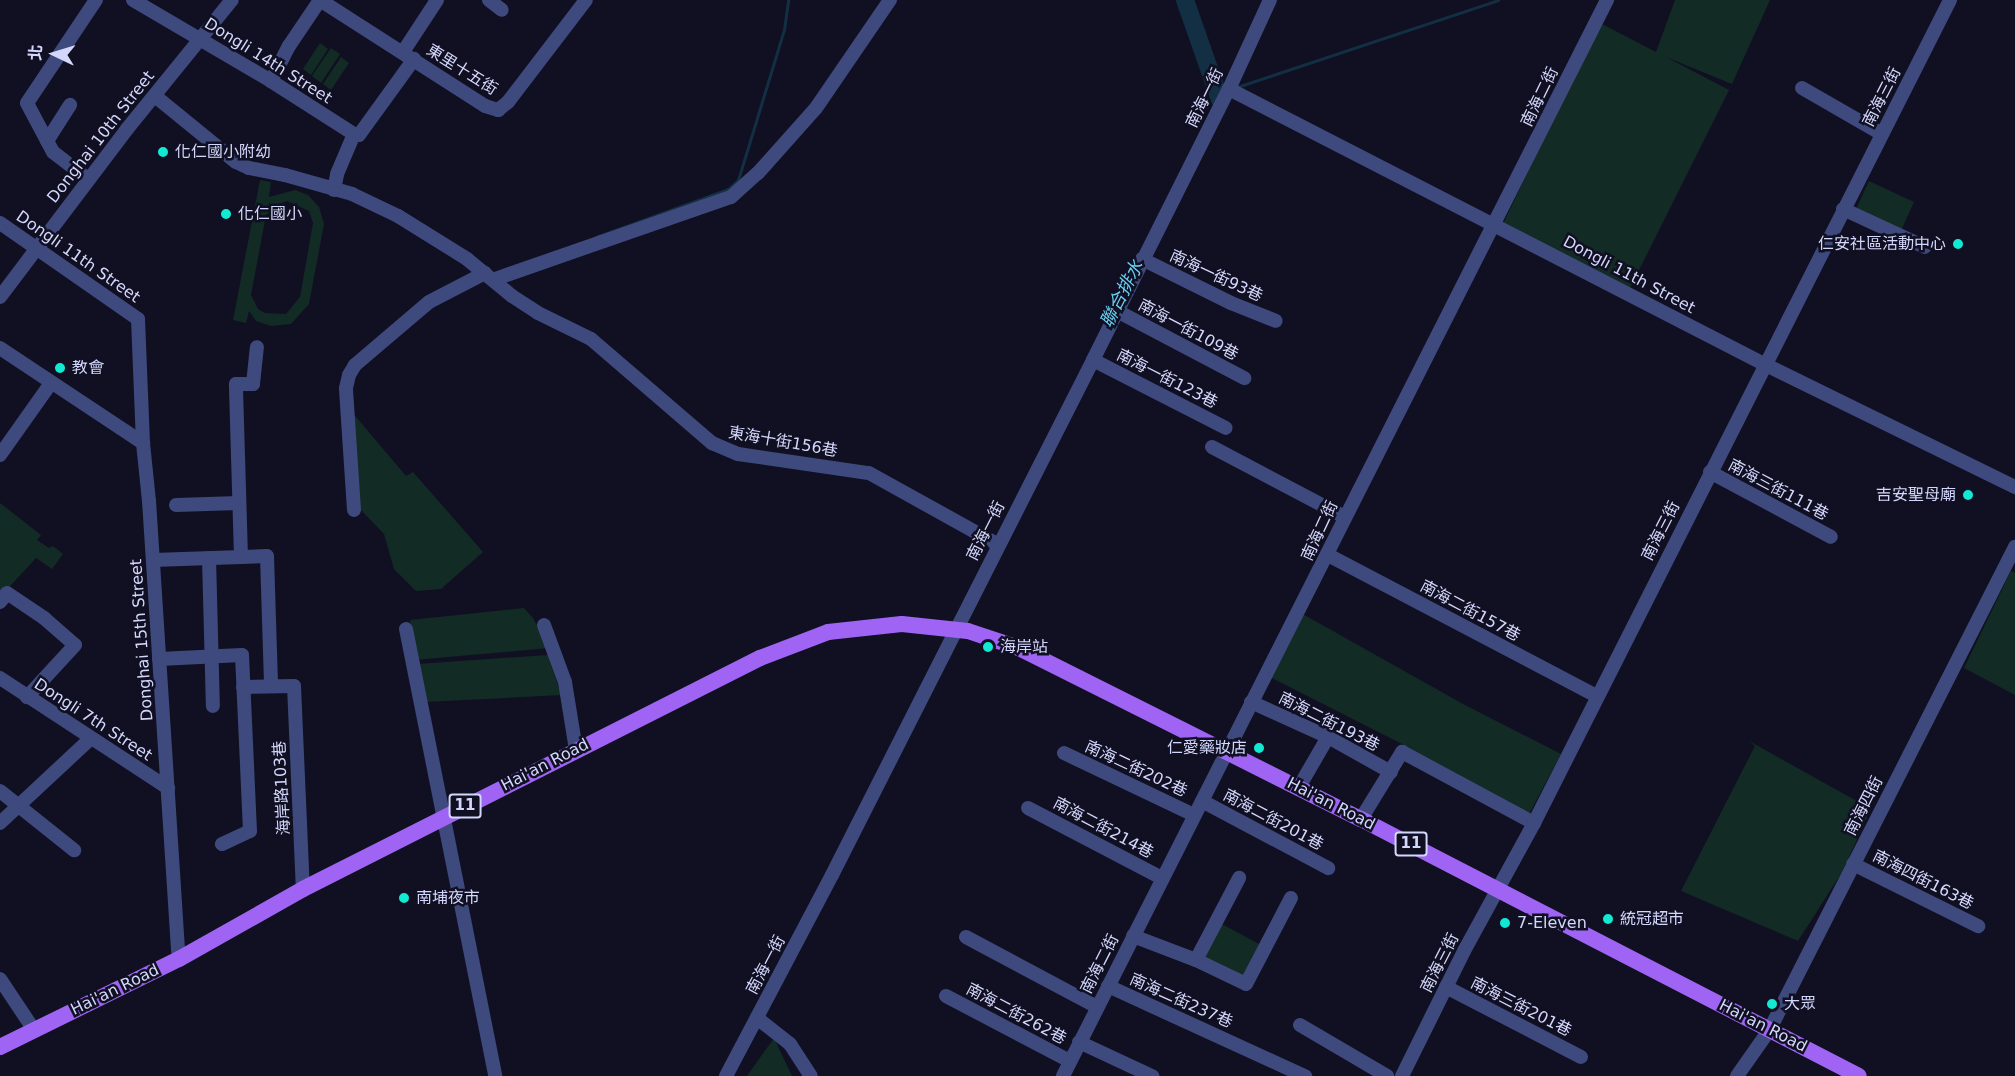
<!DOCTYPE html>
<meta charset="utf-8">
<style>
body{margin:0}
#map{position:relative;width:2015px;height:1076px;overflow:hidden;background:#101022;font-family:"DejaVu Sans","Noto Sans TC",sans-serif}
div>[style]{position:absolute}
.green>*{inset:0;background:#132b25}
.stream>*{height:3px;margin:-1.5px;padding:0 1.5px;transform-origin:1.5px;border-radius:1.5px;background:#122f44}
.river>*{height:18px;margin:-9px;padding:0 9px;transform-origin:9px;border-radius:9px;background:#122f44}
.minor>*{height:14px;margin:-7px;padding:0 7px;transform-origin:7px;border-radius:7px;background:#3e497d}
.major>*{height:16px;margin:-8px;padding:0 8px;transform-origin:8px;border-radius:8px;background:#9f64f3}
.dots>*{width:16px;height:16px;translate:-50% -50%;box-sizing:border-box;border:3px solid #101022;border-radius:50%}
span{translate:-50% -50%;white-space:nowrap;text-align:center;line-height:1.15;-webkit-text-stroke:5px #101022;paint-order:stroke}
.shield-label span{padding:2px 4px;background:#101022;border:2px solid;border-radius:4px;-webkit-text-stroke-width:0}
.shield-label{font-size:15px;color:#d4d7fc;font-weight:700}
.street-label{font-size:16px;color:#d4d7fc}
.poi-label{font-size:16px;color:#d4d7fc}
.left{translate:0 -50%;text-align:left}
.right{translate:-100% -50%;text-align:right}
.water-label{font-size:18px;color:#6ad0f3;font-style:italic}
.north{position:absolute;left:24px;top:24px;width:60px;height:60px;-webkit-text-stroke:4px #101022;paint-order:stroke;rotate:274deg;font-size:16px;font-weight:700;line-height:24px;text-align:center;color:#d4d7fc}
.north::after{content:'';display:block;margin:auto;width:21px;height:27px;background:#d4d7fc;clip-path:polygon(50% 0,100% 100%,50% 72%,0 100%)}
</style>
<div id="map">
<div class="green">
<i style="clip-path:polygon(1675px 0,1770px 0,1732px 84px,1666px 57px,1729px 90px,1629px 290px,1500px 230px,1600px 23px,1656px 52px)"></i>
<i style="clip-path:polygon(320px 43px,328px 49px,311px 75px,303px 69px)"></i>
<i style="clip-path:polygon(331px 48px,340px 54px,321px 83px,312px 76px)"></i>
<i style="clip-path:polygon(341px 57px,349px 63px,331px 90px,323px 84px)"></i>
<i style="clip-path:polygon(evenodd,260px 180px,271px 182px,269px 197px,295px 190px,308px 195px,319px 207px,324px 224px,309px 304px,291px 324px,271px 326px,256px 321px,249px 311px,246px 323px,233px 320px,260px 180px,287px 201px,309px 211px,313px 223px,300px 297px,286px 314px,265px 313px,258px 309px,251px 295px,266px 215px,279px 204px,287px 201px)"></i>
<i style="clip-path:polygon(1869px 181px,1914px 202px,1900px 233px,1855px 211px)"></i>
<i style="clip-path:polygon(351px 411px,406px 476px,413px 472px,483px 552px,441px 589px,416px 591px,394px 569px,384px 534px,356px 505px)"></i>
<i style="clip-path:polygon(0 503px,41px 535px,37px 540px,49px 548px,53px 546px,63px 554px,52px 569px,36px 558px,0 597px)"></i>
<i style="clip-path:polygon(2011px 571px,2015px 573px,2015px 695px,1964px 668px)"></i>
<i style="clip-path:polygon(524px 608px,533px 618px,549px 648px,414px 660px,410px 620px)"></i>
<i style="clip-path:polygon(1299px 612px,1463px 704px,1561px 754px,1527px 818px,1404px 745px,1266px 675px)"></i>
<i style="clip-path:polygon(548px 655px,561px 695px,425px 702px,417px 664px)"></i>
<i style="clip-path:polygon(1749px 741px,1871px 809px,1842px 872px,1798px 941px,1681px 891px,1755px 746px)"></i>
<i style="clip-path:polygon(1220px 923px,1259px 944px,1242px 977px,1202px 960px)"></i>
<i style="clip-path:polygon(774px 1038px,792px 1076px,747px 1076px)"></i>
</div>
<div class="stream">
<i style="left:1237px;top:87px;width:275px;rotate:-18.4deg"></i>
<i style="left:596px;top:237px;width:140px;rotate:-20deg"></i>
<i style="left:728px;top:189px;width:13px;rotate:-42deg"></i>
<i style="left:738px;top:180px;width:157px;rotate:-73deg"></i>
<i style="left:784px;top:30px;width:30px;rotate:-82deg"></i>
</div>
<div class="river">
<i style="left:1185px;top:0;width:106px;rotate:70.7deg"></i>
</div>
<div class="minor">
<i style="left:133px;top:0;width:160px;rotate:30.4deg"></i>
<i style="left:271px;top:81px;width:98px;rotate:32.6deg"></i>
<i style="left:320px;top:0;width:196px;rotate:32.7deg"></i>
<i style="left:485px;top:106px;width:14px;rotate:17deg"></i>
<i style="left:498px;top:110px;width:13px;rotate:-39deg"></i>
<i style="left:508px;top:102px;width:128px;rotate:-52.6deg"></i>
<i style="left:489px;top:0;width:16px;rotate:38deg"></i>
<i style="left:403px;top:52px;width:62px;rotate:-56.8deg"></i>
<i style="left:271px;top:81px;width:39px;rotate:-63deg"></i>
<i style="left:289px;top:46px;width:55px;rotate:-56deg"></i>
<i style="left:1802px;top:88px;width:92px;rotate:29.9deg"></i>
<i style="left:1229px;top:89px;width:602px;rotate:27.2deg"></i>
<i style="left:1764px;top:364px;width:280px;rotate:26.1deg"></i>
<i style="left:155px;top:96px;width:104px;rotate:39.2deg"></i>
<i style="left:236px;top:162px;width:14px;rotate:25deg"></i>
<i style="left:249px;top:168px;width:37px;rotate:11deg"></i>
<i style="left:285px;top:175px;width:70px;rotate:15.8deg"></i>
<i style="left:352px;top:194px;width:51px;rotate:25.6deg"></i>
<i style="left:398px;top:216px;width:81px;rotate:31.9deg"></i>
<i style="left:467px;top:259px;width:58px;rotate:39.4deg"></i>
<i style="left:512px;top:296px;width:31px;rotate:33deg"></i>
<i style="left:538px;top:313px;width:59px;rotate:26.1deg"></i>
<i style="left:591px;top:339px;width:160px;rotate:40.7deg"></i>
<i style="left:712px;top:443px;width:28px;rotate:23deg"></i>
<i style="left:738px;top:454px;width:132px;rotate:8.3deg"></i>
<i style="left:869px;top:473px;width:146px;rotate:29deg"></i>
<i style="left:354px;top:134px;width:5px;rotate:11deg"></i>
<i style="left:359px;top:135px;width:94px;rotate:-54.1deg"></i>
<i style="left:47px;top:141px;width:43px;rotate:-57.4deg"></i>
<i style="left:88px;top:179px;width:44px;rotate:-142.4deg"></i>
<i style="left:53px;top:152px;width:55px;rotate:-118deg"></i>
<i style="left:27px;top:103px;width:124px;rotate:-56.2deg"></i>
<i style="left:334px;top:190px;width:16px;rotate:-79deg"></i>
<i style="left:337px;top:174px;width:43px;rotate:-67deg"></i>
<i style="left:1843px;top:209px;width:90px;rotate:24.9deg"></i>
<i style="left:0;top:223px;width:168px;rotate:34.8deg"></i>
<i style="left:138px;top:319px;width:124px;rotate:87.7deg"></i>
<i style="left:143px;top:443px;width:58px;rotate:84.1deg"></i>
<i style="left:149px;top:501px;width:459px;rotate:86.3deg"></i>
<i style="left:1142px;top:259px;width:99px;rotate:26.3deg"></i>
<i style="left:1231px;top:303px;width:48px;rotate:21.8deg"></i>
<i style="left:495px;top:279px;width:250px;rotate:-19.2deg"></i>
<i style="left:731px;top:197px;width:36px;rotate:-42deg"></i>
<i style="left:758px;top:173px;width:87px;rotate:-48.3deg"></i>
<i style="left:816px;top:108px;width:131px;rotate:-55.6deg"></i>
<i style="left:0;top:297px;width:211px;rotate:-52.9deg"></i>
<i style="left:127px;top:129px;width:166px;rotate:-50.9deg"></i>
<i style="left:1117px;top:311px;width:144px;rotate:27.8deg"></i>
<i style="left:0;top:348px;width:172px;rotate:33.6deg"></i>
<i style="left:1093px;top:360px;width:149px;rotate:27.1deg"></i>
<i style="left:1212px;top:447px;width:150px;rotate:27.8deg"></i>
<i style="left:0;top:455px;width:88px;rotate:-54.7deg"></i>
<i style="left:1710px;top:472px;width:137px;rotate:28.2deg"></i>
<i style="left:176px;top:505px;width:63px;rotate:-1.8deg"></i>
<i style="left:354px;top:510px;width:122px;rotate:-93.8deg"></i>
<i style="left:346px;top:388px;width:13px;rotate:-77deg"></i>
<i style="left:349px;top:375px;width:12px;rotate:-59deg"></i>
<i style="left:355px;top:365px;width:97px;rotate:-40.4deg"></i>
<i style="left:429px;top:302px;width:63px;rotate:-27.4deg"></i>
<i style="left:1328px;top:555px;width:303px;rotate:27.7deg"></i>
<i style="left:241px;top:557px;width:173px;rotate:-91.7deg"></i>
<i style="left:236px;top:384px;width:17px"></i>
<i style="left:253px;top:384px;width:37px;rotate:-84deg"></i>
<i style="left:209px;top:558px;width:148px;rotate:88.5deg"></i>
<i style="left:153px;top:560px;width:114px;rotate:-2deg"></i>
<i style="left:267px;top:556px;width:130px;rotate:88.2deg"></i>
<i style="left:0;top:602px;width:11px;rotate:-52deg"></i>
<i style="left:7px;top:593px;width:45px;rotate:34deg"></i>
<i style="left:44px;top:618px;width:41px;rotate:41.1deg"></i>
<i style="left:75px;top:645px;width:71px;rotate:132.7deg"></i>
<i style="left:544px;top:625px;width:61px;rotate:69.8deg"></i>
<i style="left:565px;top:682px;width:69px;rotate:80.8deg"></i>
<i style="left:406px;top:629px;width:456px;rotate:78.7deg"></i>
<i style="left:159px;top:659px;width:83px;rotate:-2.8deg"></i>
<i style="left:242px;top:655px;width:176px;rotate:87.4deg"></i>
<i style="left:250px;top:831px;width:31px;rotate:155deg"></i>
<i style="left:0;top:678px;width:201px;rotate:33.2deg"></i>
<i style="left:243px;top:687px;width:51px;rotate:-1.1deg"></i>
<i style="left:294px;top:686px;width:203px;rotate:87.5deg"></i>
<i style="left:1251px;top:702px;width:85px;rotate:24.4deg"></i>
<i style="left:1328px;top:737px;width:72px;rotate:29.1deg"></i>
<i style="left:1064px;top:753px;width:144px;rotate:25.5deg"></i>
<i style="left:1299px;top:787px;width:58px;rotate:-59.9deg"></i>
<i style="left:0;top:791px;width:95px;rotate:38.6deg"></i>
<i style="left:1202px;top:801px;width:143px;rotate:28deg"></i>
<i style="left:1028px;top:808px;width:151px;rotate:27.6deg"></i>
<i style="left:1361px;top:819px;width:79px;rotate:-58.5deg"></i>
<i style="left:1402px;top:752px;width:150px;rotate:28.3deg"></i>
<i style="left:0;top:823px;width:123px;rotate:-43deg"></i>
<i style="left:1853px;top:864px;width:140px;rotate:26.4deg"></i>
<i style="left:1133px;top:936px;width:67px;rotate:20.9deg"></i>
<i style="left:1196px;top:960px;width:55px;rotate:25.6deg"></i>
<i style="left:1246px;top:984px;width:97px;rotate:-62.4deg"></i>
<i style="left:966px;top:937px;width:149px;rotate:28.1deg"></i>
<i style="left:1196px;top:960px;width:93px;rotate:-62.3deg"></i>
<i style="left:0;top:979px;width:61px;rotate:56.3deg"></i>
<i style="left:1108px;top:986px;width:217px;rotate:24.6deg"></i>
<i style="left:1446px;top:987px;width:152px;rotate:27.4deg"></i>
<i style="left:946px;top:996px;width:140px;rotate:27.7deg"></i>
<i style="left:757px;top:1018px;width:42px;rotate:38.2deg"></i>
<i style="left:790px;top:1044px;width:38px;rotate:57deg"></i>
<i style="left:1300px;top:1025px;width:101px;rotate:30.4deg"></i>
<i style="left:1079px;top:1042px;width:81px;rotate:25deg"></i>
<i style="left:726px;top:1076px;width:227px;rotate:-62.2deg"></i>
<i style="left:832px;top:875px;width:577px;rotate:-63.12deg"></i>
<i style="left:1093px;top:360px;width:303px;rotate:-63.4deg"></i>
<i style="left:1229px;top:89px;width:98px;rotate:-65.3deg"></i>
<i style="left:1063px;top:1076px;width:1206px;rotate:-63.18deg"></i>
<i style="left:1402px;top:1076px;width:140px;rotate:-63.6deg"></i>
<i style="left:1464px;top:951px;width:146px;rotate:-61.3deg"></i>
<i style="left:1534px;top:823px;width:922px;rotate:-63.18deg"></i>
<i style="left:1737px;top:1076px;width:57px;rotate:-54.9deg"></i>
<i style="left:1770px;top:1029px;width:541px;rotate:-63.06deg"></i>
</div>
<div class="major">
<i style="left:0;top:1047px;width:199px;rotate:-26.2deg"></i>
<i style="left:179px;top:959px;width:142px;rotate:-29.4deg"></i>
<i style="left:303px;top:889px;width:512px;rotate:-26.82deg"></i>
<i style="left:760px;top:658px;width:73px;rotate:-20.9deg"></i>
<i style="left:828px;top:632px;width:74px;rotate:-6.2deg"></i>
<i style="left:902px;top:624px;width:66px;rotate:6.1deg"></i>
<i style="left:968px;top:631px;width:54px;rotate:18.4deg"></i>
<i style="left:1019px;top:648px;width:382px;rotate:26.6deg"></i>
<i style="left:1361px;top:819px;width:560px;rotate:27.3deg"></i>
</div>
<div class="dots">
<i style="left:163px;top:152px;background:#12e9d2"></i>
<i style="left:226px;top:214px;background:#12e9d2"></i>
<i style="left:1958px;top:244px;background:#12e9d2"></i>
<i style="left:60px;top:368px;background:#12e9d2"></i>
<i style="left:1968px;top:495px;background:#12e9d2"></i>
<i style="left:988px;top:647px;background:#12e9d2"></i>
<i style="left:1259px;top:748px;background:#12e9d2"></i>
<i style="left:404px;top:898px;background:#12e9d2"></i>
<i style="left:1608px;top:919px;background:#12e9d2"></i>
<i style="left:1505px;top:923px;background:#12e9d2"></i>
<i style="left:1772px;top:1004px;background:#12e9d2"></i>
</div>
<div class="shield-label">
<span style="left:465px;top:806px">11</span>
<span style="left:1411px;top:844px">11</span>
</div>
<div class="street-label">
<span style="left:268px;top:61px;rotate:32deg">Dongli 14th Street</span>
<span style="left:462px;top:70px;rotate:32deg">東里十五街</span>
<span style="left:1540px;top:97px;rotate:-64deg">南海二街</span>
<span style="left:1882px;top:97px;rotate:-63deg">南海三街</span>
<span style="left:1205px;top:98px;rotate:-64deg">南海一街</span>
<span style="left:101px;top:137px;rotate:-52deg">Donghai 10th Street</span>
<span style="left:78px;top:257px;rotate:35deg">Dongli 11th Street</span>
<span style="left:1629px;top:275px;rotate:28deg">Dongli 11th Street</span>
<span style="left:1216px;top:276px;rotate:25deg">南海一街93巷</span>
<span style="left:1188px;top:330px;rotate:28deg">南海一街109巷</span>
<span style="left:1167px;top:379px;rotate:27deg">南海一街123巷</span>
<span style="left:783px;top:442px;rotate:10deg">東海十街156巷</span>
<span style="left:1778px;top:490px;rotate:28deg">南海三街111巷</span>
<span style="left:986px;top:531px;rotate:-63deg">南海一街</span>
<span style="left:1320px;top:531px;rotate:-65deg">南海二街</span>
<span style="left:1661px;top:531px;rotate:-63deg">南海三街</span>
<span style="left:1470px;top:611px;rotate:28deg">南海二街157巷</span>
<span style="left:142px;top:640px;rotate:-94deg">Donghai 15th Street</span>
<span style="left:93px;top:720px;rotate:33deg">Dongli 7th Street</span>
<span style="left:1329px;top:722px;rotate:27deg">南海二街193巷</span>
<span style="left:545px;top:765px;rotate:-27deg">Hai'an Road</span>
<span style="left:1136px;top:769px;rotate:25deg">南海二街202巷</span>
<span style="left:282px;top:788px;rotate:-93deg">海岸路103巷</span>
<span style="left:1331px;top:804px;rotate:27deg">Hai'an Road</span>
<span style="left:1864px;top:806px;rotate:-63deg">南海四街</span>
<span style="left:1273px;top:820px;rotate:28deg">南海二街201巷</span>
<span style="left:1103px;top:828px;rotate:28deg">南海二街214巷</span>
<span style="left:1923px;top:880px;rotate:27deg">南海四街163巷</span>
<span style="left:1440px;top:963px;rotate:-63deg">南海三街</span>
<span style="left:1100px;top:964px;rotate:-63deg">南海二街</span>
<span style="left:766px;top:965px;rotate:-62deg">南海一街</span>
<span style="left:115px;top:990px;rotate:-26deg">Hai'an Road</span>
<span style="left:1181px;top:1001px;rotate:24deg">南海二街237巷</span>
<span style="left:1521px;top:1007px;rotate:27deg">南海三街201巷</span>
<span style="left:1016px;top:1014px;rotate:28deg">南海二街262巷</span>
<span style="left:1763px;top:1026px;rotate:27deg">Hai'an Road</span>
</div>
<div class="poi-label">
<span class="left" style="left:175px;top:152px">化仁國小附幼</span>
<span class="left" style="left:238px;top:214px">化仁國小</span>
<span class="right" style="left:1946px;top:244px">仁安社區活動中心</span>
<span class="left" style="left:72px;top:368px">教會</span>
<span class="right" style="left:1956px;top:495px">吉安聖母廟</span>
<span class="left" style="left:1000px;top:647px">海岸站</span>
<span class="right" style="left:1247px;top:748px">仁愛藥妝店</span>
<span class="left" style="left:416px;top:898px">南埔夜市</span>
<span class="left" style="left:1620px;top:919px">統冠超市</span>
<span class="left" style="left:1517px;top:923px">7-Eleven</span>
<span class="left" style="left:1784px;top:1004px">大眾</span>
</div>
<div class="water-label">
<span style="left:1122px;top:294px;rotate:-63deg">聯合排水</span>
</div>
<div class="north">北</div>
</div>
